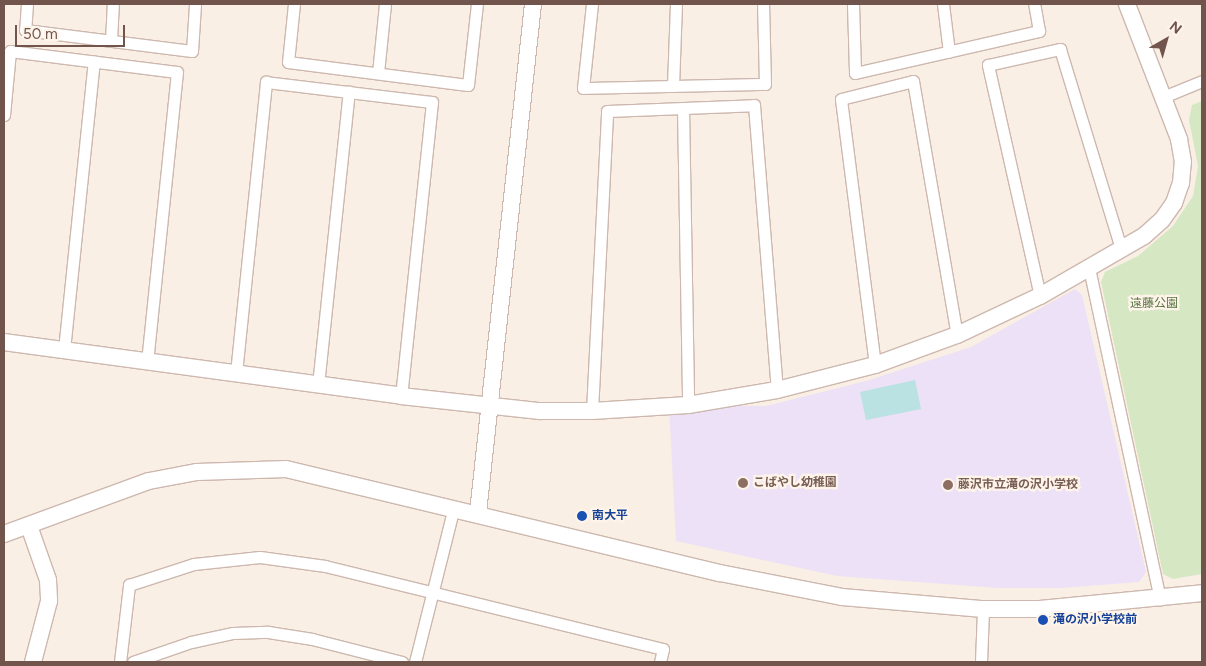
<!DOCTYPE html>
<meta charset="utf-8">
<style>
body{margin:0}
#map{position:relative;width:1206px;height:666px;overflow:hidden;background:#faefe4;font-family:Figtree,"Noto Sans JP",sans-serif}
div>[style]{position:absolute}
.education>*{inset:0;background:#ece1f7}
.green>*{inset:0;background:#d6e7c4}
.water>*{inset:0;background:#bae2e2}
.roads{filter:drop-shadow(1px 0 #cdb8af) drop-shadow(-1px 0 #cdb8af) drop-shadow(0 1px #cdb8af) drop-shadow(0 -1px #cdb8af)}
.street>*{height:11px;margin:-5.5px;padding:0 5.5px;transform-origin:5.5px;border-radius:5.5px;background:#fff}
.secondary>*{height:16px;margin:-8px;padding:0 8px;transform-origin:8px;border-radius:8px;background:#fff}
.dots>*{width:14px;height:14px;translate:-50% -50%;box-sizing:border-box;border:2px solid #fef4ea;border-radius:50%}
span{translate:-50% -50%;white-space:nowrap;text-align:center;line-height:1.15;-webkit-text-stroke:4.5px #fef4ea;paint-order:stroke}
.park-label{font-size:12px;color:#597644}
.education-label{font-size:12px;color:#785e54;font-weight:700}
.left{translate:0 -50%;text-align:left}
.transit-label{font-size:12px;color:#164399;font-weight:700}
.frame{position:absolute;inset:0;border:5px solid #71544c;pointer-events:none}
.north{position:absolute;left:1141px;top:15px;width:50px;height:50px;-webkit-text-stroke:4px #fef4ea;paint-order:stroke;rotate:38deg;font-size:14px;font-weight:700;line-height:20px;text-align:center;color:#71544c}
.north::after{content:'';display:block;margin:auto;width:18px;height:22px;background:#71544c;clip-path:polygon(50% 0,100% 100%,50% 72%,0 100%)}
.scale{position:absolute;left:15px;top:25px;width:110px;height:22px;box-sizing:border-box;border:2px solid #71544c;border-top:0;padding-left:6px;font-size:15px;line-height:18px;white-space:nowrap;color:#71544c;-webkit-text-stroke:4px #fef4ea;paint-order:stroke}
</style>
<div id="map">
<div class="education">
<i style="clip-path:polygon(1075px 289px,1082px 295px,1146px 572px,1139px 582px,1061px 588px,998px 588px,837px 576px,676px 541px,669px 405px,766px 406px,866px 381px,971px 347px)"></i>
</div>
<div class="green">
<i style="clip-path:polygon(1202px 101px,1202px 574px,1173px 579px,1163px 574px,1101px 282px,1105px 272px,1138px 256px,1173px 226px,1193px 196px,1198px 166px,1189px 120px,1192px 105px)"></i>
</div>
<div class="water">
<i style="clip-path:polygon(915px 380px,921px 409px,866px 420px,860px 392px)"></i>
</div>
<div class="roads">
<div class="street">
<i style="left:27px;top:4px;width:26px;rotate:94deg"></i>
<i style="left:25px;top:30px;width:168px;rotate:7.2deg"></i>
<i style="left:192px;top:51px;width:47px;rotate:-86.3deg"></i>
<i style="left:294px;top:4px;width:58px;rotate:95.9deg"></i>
<i style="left:288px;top:62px;width:181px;rotate:7.3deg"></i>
<i style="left:468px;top:85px;width:81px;rotate:-83.7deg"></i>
<i style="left:592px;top:4px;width:84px;rotate:96.1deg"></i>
<i style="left:583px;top:88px;width:182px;rotate:-1.3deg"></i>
<i style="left:765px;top:84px;width:80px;rotate:-91.4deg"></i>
<i style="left:853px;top:4px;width:69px;rotate:88.3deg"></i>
<i style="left:855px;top:73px;width:189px;rotate:-12.9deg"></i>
<i style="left:1039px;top:31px;width:27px;rotate:-100deg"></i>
<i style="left:943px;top:4px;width:48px;rotate:82.9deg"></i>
<i style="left:111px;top:40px;width:36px;rotate:-87deg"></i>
<i style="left:378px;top:73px;width:69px;rotate:-84.2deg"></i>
<i style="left:673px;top:86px;width:82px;rotate:-87.9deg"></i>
<i style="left:1163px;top:97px;width:42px;rotate:-22.3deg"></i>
<i style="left:683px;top:108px;width:297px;rotate:89deg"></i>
<i style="left:4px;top:115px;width:64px;rotate:-84.6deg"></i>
<i style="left:10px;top:51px;width:168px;rotate:7.2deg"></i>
<i style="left:177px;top:72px;width:291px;rotate:95.9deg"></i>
<i style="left:1089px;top:268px;width:339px;rotate:77.9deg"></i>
<i style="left:1040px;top:296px;width:237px;rotate:-102.7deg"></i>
<i style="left:988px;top:65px;width:74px;rotate:-12.5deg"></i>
<i style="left:1060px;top:49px;width:209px;rotate:73deg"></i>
<i style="left:64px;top:350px;width:290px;rotate:-84.1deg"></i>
<i style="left:875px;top:365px;width:268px;rotate:-97.3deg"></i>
<i style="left:841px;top:99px;width:74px;rotate:-14deg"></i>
<i style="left:913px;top:81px;width:258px;rotate:80.2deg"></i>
<i style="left:236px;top:373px;width:293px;rotate:-84.1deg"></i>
<i style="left:266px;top:82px;width:167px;rotate:6.9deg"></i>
<i style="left:432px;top:102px;width:296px;rotate:96deg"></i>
<i style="left:318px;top:385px;width:295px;rotate:-84deg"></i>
<i style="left:592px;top:411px;width:300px;rotate:-87.1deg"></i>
<i style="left:607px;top:111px;width:147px;rotate:-2.3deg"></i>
<i style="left:754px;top:105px;width:286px;rotate:85.4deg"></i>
<i style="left:120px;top:662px;width:78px;rotate:-83.3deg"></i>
<i style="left:129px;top:585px;width:68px;rotate:-17.9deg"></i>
<i style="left:194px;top:564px;width:66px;rotate:-6.1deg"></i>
<i style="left:260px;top:557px;width:66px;rotate:7.9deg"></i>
<i style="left:325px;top:566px;width:348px;rotate:13.8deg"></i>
<i style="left:663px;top:649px;width:13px;rotate:103deg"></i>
<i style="left:133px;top:662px;width:61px;rotate:-19deg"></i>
<i style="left:191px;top:642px;width:43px;rotate:-12.1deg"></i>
<i style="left:233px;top:633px;width:35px;rotate:-2deg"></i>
<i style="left:268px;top:632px;width:45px;rotate:9deg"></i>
<i style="left:312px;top:639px;width:93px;rotate:14.3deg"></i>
<i style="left:415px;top:662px;width:160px;rotate:-75.9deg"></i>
<i style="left:981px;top:662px;width:53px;rotate:-87.8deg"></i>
</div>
<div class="secondary">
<i style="left:4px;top:342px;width:401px;rotate:7.7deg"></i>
<i style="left:401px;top:396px;width:140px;rotate:6.2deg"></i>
<i style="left:540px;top:411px;width:52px"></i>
<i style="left:592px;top:411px;width:96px;rotate:-3.6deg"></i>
<i style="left:688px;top:405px;width:90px;rotate:-9.6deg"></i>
<i style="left:777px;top:390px;width:101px;rotate:-14.3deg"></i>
<i style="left:875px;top:365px;width:87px;rotate:-20.1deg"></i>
<i style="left:957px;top:335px;width:92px;rotate:-25.2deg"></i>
<i style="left:1040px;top:296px;width:120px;rotate:-30deg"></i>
<i style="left:1144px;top:236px;width:24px;rotate:-42deg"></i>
<i style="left:1162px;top:220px;width:21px;rotate:-55deg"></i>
<i style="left:1174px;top:203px;width:21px;rotate:-71deg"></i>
<i style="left:1181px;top:183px;width:21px;rotate:-85deg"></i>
<i style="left:1183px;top:162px;width:23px;rotate:-100deg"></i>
<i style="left:1179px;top:139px;width:145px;rotate:-111.1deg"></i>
<i style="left:478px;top:513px;width:512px;rotate:-83.83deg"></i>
<i style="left:29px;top:526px;width:57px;rotate:70.6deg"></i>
<i style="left:48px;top:580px;width:21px;rotate:87deg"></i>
<i style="left:49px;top:601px;width:63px;rotate:104.7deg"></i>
<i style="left:4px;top:534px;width:154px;rotate:-20.1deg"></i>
<i style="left:149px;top:481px;width:49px;rotate:-10.6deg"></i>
<i style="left:197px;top:472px;width:89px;rotate:-1.9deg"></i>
<i style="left:286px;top:469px;width:446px;rotate:13.5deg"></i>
<i style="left:720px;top:573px;width:124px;rotate:11.1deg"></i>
<i style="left:842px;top:597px;width:142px;rotate:4.9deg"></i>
<i style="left:983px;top:609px;width:57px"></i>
<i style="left:1040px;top:609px;width:163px;rotate:-5.6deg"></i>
</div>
</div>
<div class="dots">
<i style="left:743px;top:483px;background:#8d6e63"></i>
<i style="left:948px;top:485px;background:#8d6e63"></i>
<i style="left:582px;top:516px;background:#1a4fb4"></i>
<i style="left:1043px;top:620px;background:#1a4fb4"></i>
</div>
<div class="park-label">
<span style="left:1154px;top:304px">遠藤公園</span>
</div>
<div class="education-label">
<span class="left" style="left:753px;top:483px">こばやし幼稚園</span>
<span class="left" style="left:958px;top:485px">藤沢市立滝の沢小学校</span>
</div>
<div class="transit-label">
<span class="left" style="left:592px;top:516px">南大平</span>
<span class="left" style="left:1053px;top:620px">滝の沢小学校前</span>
</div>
<div class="frame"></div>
<div class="north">N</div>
<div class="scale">50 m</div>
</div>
